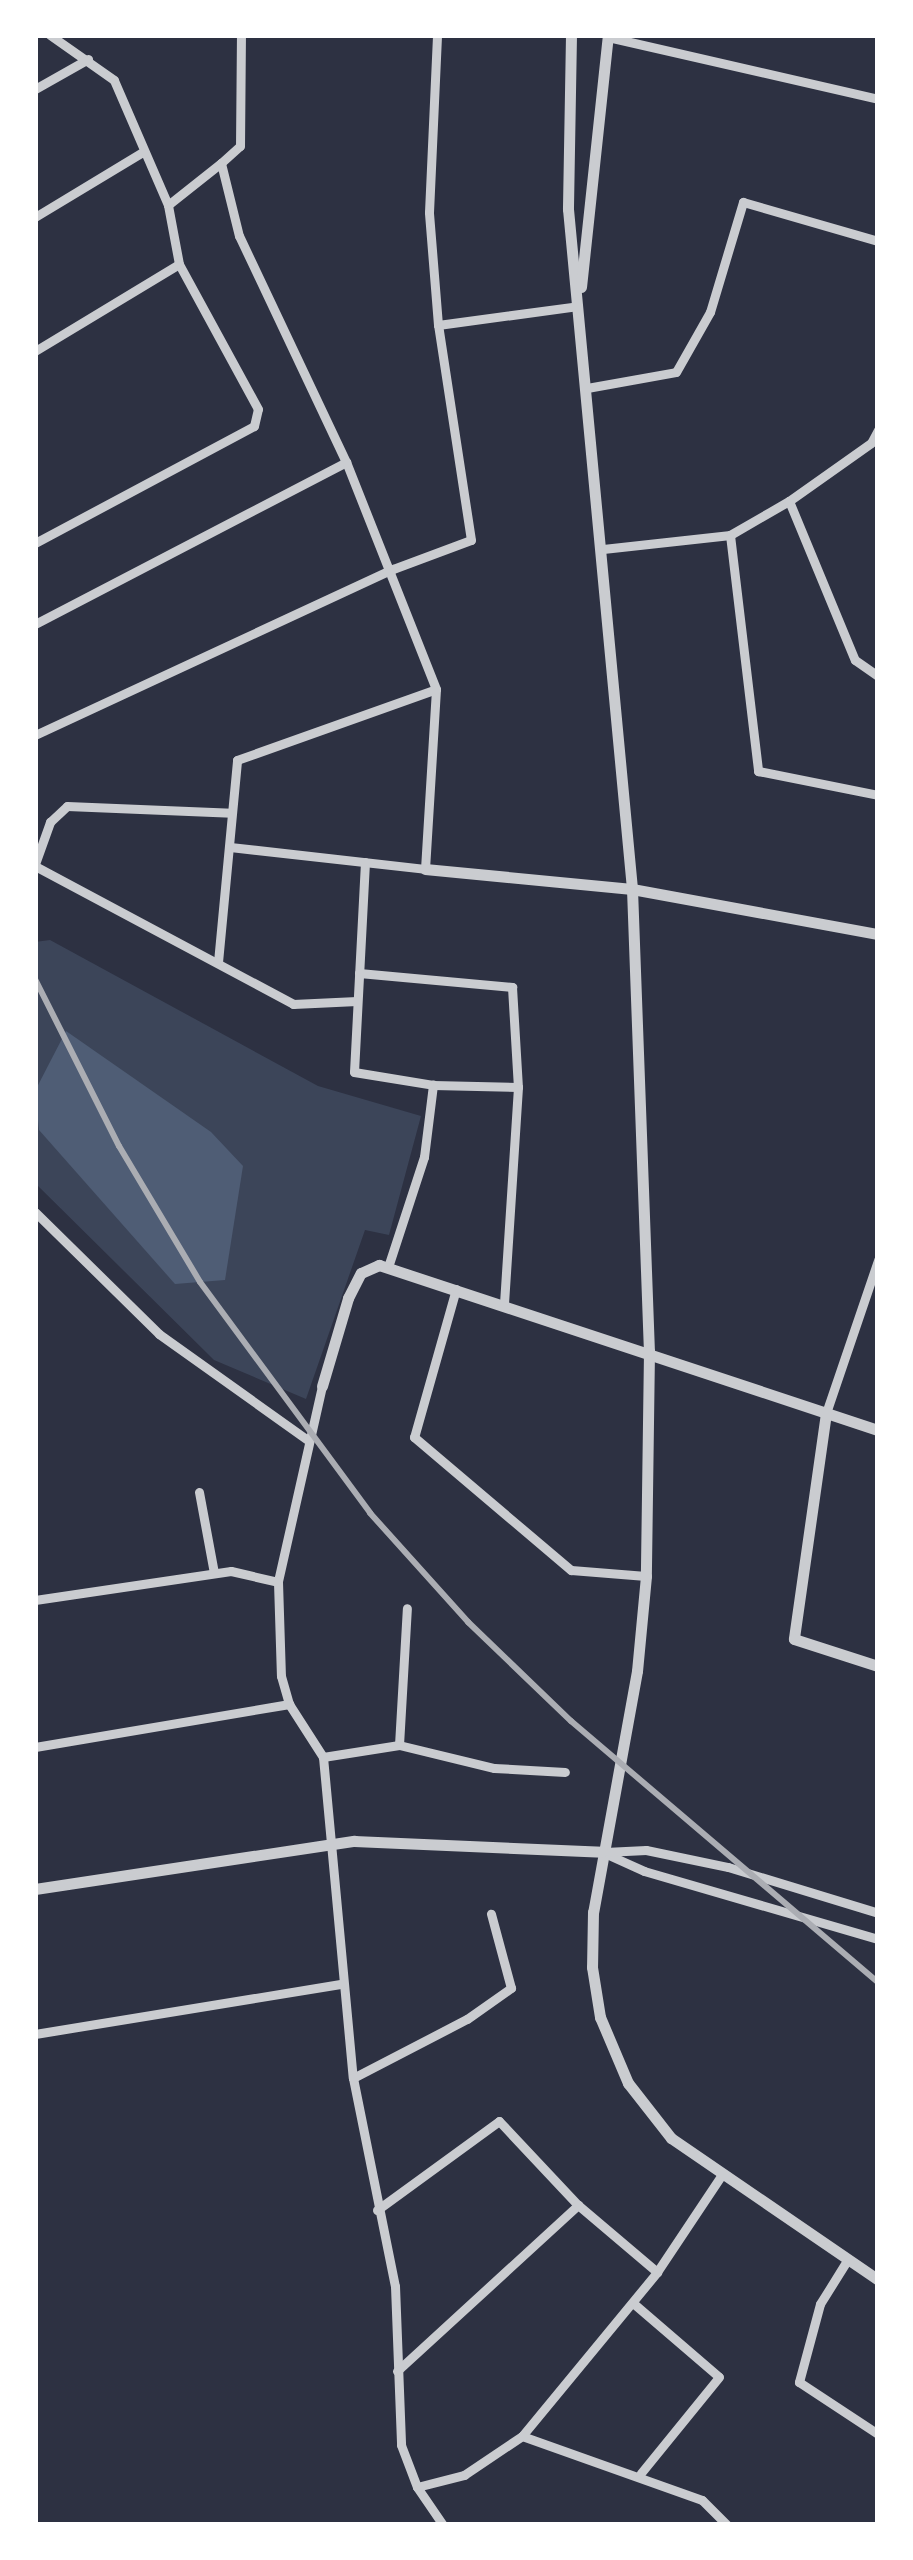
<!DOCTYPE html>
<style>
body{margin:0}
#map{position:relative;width:913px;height:2560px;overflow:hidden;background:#2d3142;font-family:Poppins,sans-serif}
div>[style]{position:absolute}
.green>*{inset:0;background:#3c4559}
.water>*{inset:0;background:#4f5d75}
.minor>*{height:9px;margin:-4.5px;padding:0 4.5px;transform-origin:4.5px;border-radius:4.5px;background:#caccd0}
.tertiary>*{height:11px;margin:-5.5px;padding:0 5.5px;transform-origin:5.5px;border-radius:5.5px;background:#caccd0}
.rail>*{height:6px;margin:-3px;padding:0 3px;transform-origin:3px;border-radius:3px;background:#abadb3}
span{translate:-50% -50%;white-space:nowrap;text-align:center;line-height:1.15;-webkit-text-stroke:10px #fff;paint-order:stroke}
.frame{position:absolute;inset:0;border:38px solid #fff;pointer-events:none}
</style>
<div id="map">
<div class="green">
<i style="clip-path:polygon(50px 940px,318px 1086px,421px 1116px,389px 1235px,365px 1230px,306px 1399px,214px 1360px,35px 1183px,35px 942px)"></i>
</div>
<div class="water">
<i style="clip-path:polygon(66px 1031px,211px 1132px,243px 1166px,225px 1280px,175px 1284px,39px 1130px,35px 1091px)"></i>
</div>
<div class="minor">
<i style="left:608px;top:37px;width:277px;rotate:12.9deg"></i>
<i style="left:35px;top:89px;width:61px;rotate:-29.5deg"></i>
<i style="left:168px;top:205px;width:68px;rotate:-38.4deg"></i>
<i style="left:35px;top:217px;width:124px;rotate:-31.1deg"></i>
<i style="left:438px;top:325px;width:141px;rotate:-7.7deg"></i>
<i style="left:35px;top:351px;width:168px;rotate:-31.1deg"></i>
<i style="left:587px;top:388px;width:90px;rotate:-10.2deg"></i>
<i style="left:676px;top:372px;width:69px;rotate:-60.5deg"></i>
<i style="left:710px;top:312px;width:115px;rotate:-73.3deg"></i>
<i style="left:743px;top:202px;width:141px;rotate:16.1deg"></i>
<i style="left:789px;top:501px;width:172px;rotate:67.5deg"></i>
<i style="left:855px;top:660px;width:28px;rotate:35deg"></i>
<i style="left:730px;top:535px;width:238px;rotate:83.2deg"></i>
<i style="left:758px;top:771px;width:122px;rotate:11.3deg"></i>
<i style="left:35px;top:543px;width:248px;rotate:-28.1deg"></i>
<i style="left:254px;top:426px;width:17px;rotate:-77deg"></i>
<i style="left:258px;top:409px;width:165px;rotate:-118.6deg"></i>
<i style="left:179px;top:264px;width:60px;rotate:-100.6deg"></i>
<i style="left:168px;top:205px;width:136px;rotate:-113.4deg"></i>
<i style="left:114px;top:80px;width:78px;rotate:-144.9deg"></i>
<i style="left:603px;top:549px;width:128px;rotate:-6.3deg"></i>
<i style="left:730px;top:535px;width:68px;rotate:-30deg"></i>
<i style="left:789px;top:501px;width:100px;rotate:-35.3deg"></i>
<i style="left:871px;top:443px;width:15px;rotate:-62deg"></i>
<i style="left:35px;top:624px;width:351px;rotate:-27.5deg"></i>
<i style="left:35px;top:735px;width:395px;rotate:-24.9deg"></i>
<i style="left:393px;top:569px;width:83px;rotate:-20.4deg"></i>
<i style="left:471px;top:540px;width:218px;rotate:-98.7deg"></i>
<i style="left:438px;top:325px;width:113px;rotate:-94.6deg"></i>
<i style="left:429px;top:212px;width:177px;rotate:-87.4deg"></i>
<i style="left:230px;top:847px;width:196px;rotate:6.4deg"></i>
<i style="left:425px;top:869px;width:180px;rotate:-86.5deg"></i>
<i style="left:436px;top:689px;width:244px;rotate:-111.6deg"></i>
<i style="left:346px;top:462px;width:250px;rotate:-115.3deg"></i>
<i style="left:239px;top:236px;width:75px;rotate:-103.9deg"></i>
<i style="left:221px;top:163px;width:25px;rotate:-42deg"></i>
<i style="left:240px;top:146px;width:111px;rotate:-89.5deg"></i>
<i style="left:365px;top:862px;width:210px;rotate:93deg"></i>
<i style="left:354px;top:1072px;width:80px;rotate:9.3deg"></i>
<i style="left:433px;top:1085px;width:85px;rotate:1.3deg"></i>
<i style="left:35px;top:864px;width:45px;rotate:-70.3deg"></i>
<i style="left:50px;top:822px;width:23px;rotate:-43deg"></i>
<i style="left:67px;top:806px;width:164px;rotate:2.4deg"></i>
<i style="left:35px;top:866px;width:293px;rotate:28.1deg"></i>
<i style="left:293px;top:1004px;width:64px;rotate:-2.7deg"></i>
<i style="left:218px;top:962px;width:203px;rotate:-84.6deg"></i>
<i style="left:237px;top:760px;width:211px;rotate:-19.6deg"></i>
<i style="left:359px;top:973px;width:154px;rotate:5.2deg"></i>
<i style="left:512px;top:987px;width:100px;rotate:86.6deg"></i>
<i style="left:518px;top:1087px;width:218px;rotate:93.7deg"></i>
<i style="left:35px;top:1212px;width:174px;rotate:44.5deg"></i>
<i style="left:159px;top:1334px;width:181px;rotate:35.5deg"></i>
<i style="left:388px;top:1267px;width:116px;rotate:-71.9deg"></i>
<i style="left:424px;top:1157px;width:73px;rotate:-82.9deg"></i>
<i style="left:456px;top:1289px;width:154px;rotate:105.8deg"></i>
<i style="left:414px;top:1437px;width:206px;rotate:40.3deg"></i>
<i style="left:571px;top:1570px;width:75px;rotate:4.6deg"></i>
<i style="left:322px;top:1386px;width:201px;rotate:102.7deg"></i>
<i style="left:278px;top:1582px;width:94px;rotate:88.2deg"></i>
<i style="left:281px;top:1676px;width:29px;rotate:74deg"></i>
<i style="left:289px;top:1704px;width:63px;rotate:57.3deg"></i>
<i style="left:323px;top:1757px;width:322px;rotate:84.7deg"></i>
<i style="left:353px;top:2078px;width:212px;rotate:78.6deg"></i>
<i style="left:395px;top:2286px;width:159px;rotate:87.8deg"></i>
<i style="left:401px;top:2445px;width:45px;rotate:69.1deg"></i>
<i style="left:417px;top:2487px;width:46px;rotate:55.6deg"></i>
<i style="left:826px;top:1413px;width:162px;rotate:-71.2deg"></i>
<i style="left:199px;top:1492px;width:82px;rotate:79.5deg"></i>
<i style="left:35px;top:1600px;width:198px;rotate:-8.4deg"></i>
<i style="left:231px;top:1571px;width:48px;rotate:13.2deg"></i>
<i style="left:399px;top:1745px;width:137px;rotate:-86.7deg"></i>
<i style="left:35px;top:1747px;width:258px;rotate:-9.6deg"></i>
<i style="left:323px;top:1757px;width:77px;rotate:-9deg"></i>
<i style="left:399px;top:1745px;width:98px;rotate:13.6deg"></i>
<i style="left:494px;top:1768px;width:71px;rotate:3.2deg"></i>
<i style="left:602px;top:1852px;width:46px;rotate:24.3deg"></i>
<i style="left:644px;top:1871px;width:244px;rotate:16.2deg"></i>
<i style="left:605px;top:1852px;width:41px;rotate:-2.8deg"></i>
<i style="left:646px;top:1850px;width:84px;rotate:11.7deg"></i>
<i style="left:728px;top:1867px;width:157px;rotate:17deg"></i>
<i style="left:35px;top:2034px;width:311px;rotate:-9.3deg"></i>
<i style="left:353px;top:2078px;width:128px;rotate:-27.4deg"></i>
<i style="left:467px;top:2019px;width:54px;rotate:-35.2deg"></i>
<i style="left:511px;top:1988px;width:77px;rotate:-105.1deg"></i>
<i style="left:377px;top:2210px;width:151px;rotate:-36.1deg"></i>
<i style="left:499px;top:2121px;width:115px;rotate:46.8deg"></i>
<i style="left:578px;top:2205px;width:104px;rotate:40.3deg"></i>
<i style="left:848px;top:2259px;width:53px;rotate:121.9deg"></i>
<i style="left:820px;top:2304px;width:81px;rotate:105.1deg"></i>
<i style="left:799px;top:2382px;width:95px;rotate:33.4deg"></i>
<i style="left:633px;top:2303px;width:113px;rotate:40.7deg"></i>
<i style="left:719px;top:2377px;width:124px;rotate:129.1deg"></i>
<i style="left:397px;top:2371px;width:246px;rotate:-42.5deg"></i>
<i style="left:522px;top:2436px;width:191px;rotate:19.6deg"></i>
<i style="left:702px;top:2500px;width:35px;rotate:45deg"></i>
<i style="left:417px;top:2487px;width:49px;rotate:-14.3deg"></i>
<i style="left:464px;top:2475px;width:70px;rotate:-33.9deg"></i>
<i style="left:522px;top:2436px;width:212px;rotate:-50.5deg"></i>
<i style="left:657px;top:2272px;width:115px;rotate:-56.3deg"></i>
</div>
<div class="tertiary">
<i style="left:571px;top:35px;width:174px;rotate:91deg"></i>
<i style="left:568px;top:209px;width:683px;rotate:84.62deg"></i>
<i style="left:632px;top:889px;width:462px;rotate:87.9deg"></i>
<i style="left:649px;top:1351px;width:225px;rotate:90.8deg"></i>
<i style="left:646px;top:1576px;width:95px;rotate:95.4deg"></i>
<i style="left:637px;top:1671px;width:245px;rotate:100.3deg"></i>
<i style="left:593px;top:1912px;width:55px;rotate:91deg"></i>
<i style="left:592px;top:1967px;width:51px;rotate:80.9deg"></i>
<i style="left:600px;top:2017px;width:72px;rotate:67deg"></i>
<i style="left:628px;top:2083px;width:70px;rotate:52deg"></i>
<i style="left:671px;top:2138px;width:251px;rotate:34.4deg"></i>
<i style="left:581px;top:287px;width:253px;rotate:-83.9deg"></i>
<i style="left:425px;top:869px;width:208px;rotate:5.5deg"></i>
<i style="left:632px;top:889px;width:250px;rotate:10.4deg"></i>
<i style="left:322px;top:1386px;width:92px;rotate:-73.5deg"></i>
<i style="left:348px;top:1298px;width:28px;rotate:-63deg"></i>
<i style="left:361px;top:1273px;width:20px;rotate:-24deg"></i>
<i style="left:379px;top:1265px;width:526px;rotate:18.3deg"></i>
<i style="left:826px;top:1413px;width:228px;rotate:98.1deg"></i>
<i style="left:794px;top:1639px;width:88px;rotate:17.8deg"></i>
<i style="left:35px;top:1889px;width:323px;rotate:-8.6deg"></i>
<i style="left:354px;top:1841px;width:248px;rotate:2.5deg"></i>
</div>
<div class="rail">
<i style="left:35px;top:979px;width:187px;rotate:63.3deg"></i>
<i style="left:119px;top:1146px;width:158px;rotate:59.2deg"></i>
<i style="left:200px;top:1282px;width:287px;rotate:53.6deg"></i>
<i style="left:370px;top:1513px;width:147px;rotate:48deg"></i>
<i style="left:468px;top:1622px;width:143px;rotate:43.9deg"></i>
<i style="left:571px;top:1721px;width:403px;rotate:40.4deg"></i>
</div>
<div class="frame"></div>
</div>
